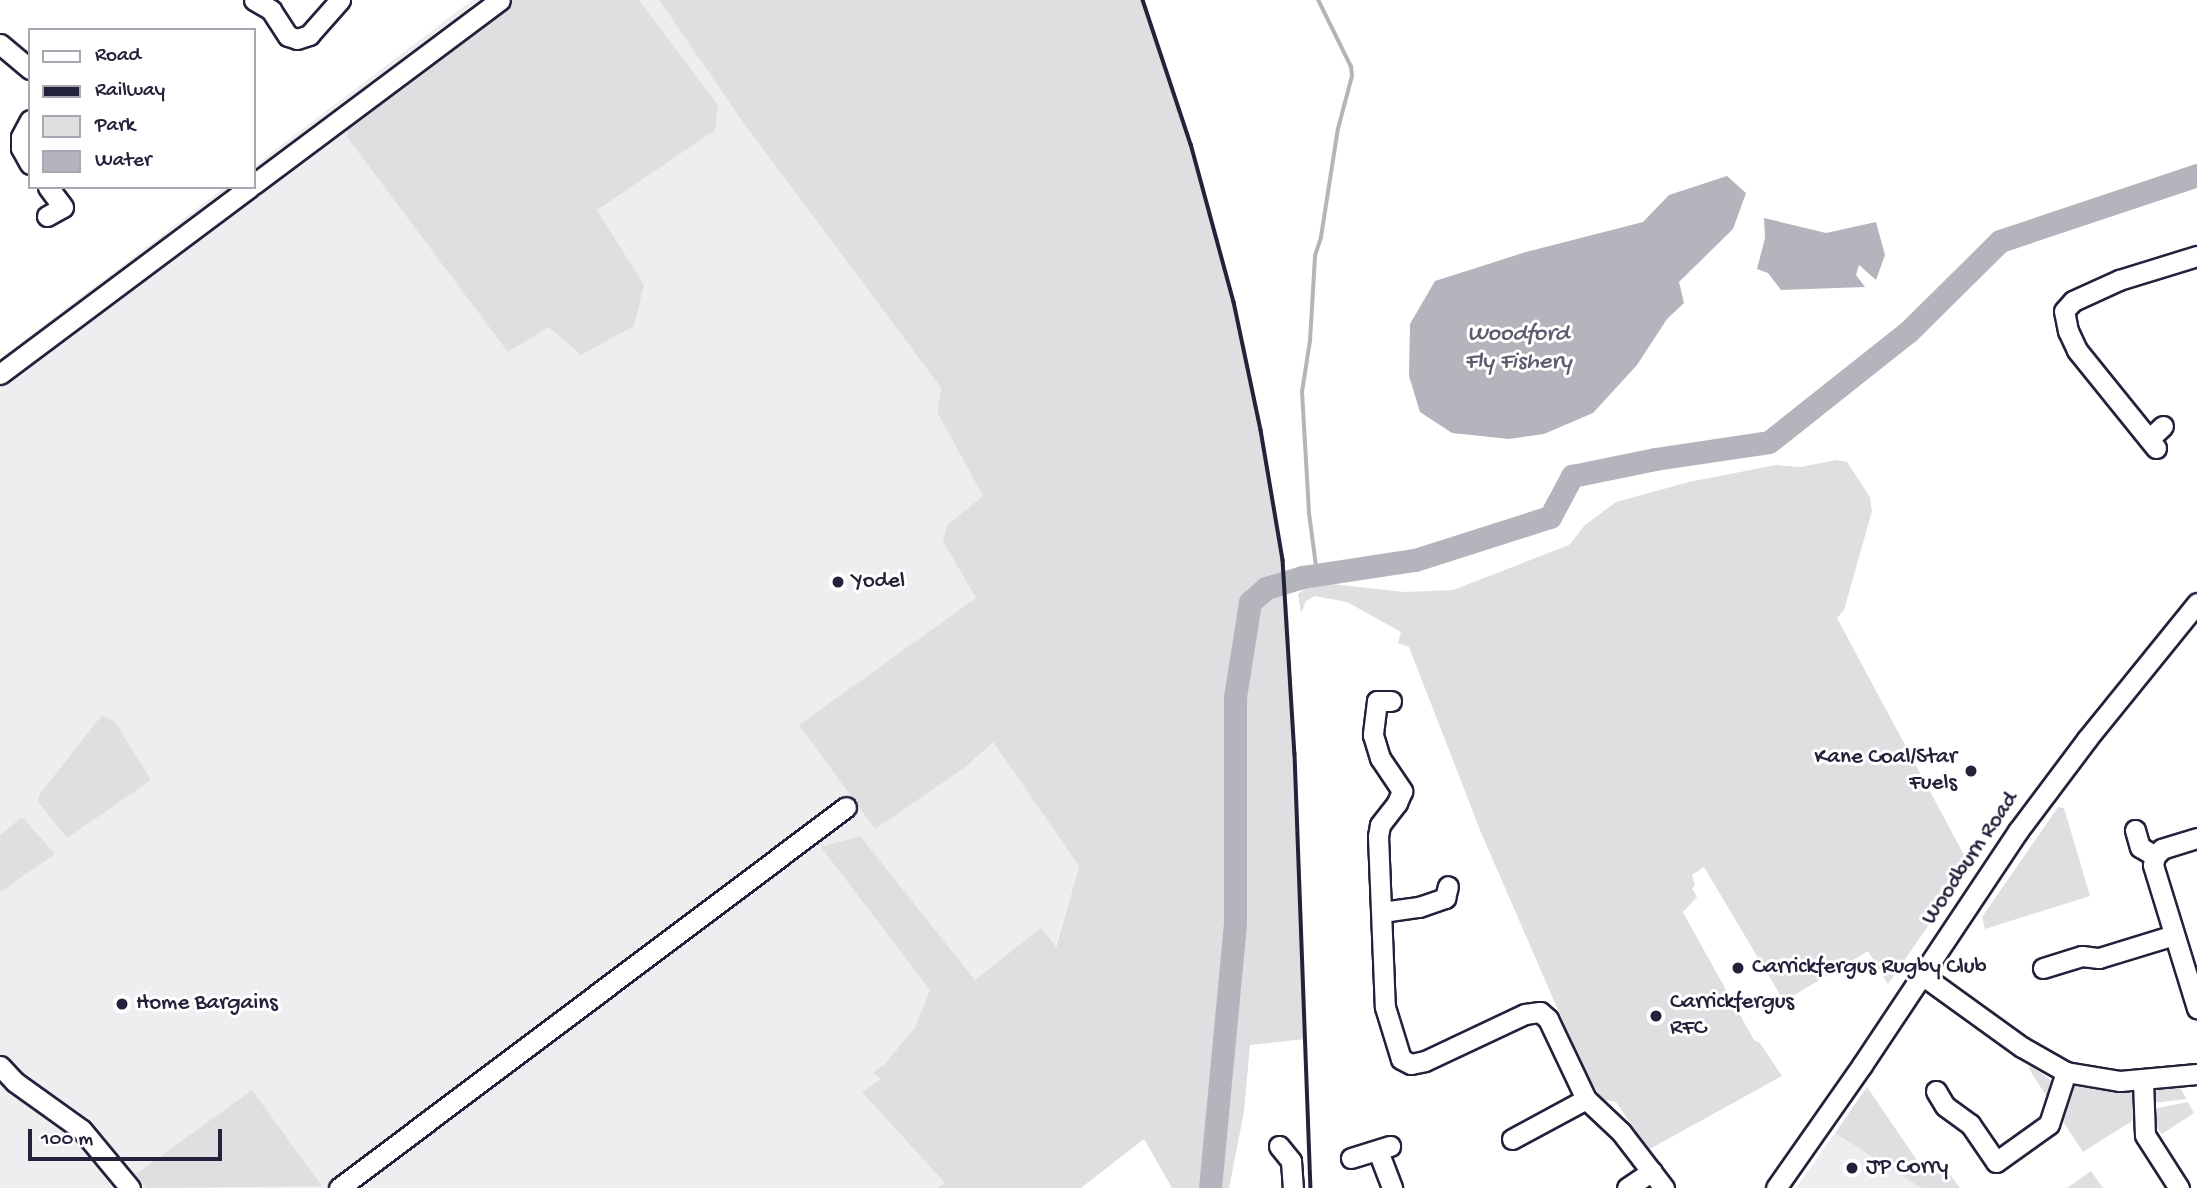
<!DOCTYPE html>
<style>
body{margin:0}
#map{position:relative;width:2197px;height:1188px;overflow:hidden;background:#fff;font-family:"Gochi Hand",sans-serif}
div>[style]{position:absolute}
.built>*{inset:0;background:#eeeef1}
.green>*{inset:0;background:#dfdfe2}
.water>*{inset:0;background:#b4b4bc}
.stream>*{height:3.5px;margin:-1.75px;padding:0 1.75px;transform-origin:1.75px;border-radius:1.75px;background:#b4b4bc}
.river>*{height:23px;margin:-11.5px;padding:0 11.5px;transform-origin:11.5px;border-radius:11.5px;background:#b4b4bc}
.roads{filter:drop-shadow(2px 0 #22223b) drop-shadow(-2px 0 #22223b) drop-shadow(0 2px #22223b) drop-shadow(0 -2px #22223b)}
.minor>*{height:19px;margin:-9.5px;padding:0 9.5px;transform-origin:9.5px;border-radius:9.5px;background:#fff}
.rail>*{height:3.5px;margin:-1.75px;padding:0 1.75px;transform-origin:1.75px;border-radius:1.75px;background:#22223b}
.dots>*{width:19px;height:19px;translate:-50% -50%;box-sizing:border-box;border:4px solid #fff;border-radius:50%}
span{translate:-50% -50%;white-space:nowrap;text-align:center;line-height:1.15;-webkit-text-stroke:6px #fff;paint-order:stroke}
.poi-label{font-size:23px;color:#22223b}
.left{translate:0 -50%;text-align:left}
.right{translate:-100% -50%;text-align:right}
.street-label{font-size:23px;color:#22223b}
.water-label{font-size:24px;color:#5c5c6f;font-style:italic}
.legend{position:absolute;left:28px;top:28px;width:228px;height:161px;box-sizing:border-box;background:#fff;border:2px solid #a7a7b1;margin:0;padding:9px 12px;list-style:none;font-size:21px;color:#22223b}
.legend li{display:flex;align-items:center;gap:14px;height:35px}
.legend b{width:35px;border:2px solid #a7a7b1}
.scale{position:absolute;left:28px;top:1129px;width:194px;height:32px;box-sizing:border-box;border:4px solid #22223b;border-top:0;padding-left:9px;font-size:21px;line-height:24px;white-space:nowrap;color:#22223b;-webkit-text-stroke:5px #fff;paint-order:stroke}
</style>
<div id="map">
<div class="built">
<i style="clip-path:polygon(472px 0,659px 0,742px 121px,941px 388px,937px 412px,1075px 660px,993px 742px,1079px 866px,1055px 948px,1065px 1123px,937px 1188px,0 1188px,0 359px,225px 187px,254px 187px,254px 166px)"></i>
<i style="clip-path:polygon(1835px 1133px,1921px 1188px,1796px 1188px)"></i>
</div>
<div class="green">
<i style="clip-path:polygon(512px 0,639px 0,718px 105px,715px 130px,597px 210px,644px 285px,634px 326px,581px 355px,549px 327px,508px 352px,347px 137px,350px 123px)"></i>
<i style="clip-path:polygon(659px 0,1143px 0,1191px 144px,1234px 302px,1261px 430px,1283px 560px,1289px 622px,1306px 1039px,1250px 1045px,1244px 1112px,1229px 1188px,1172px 1188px,1144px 1139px,1081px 1188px,937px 1188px,945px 1183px,862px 1092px,881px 1079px,873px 1073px,884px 1065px,915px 1028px,930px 990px,821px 847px,860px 836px,975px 980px,1041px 928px,1056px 947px,1079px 866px,993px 742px,964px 768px,875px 829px,799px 725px,976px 598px,943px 541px,947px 525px,983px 496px,937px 412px,941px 388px,742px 121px)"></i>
<i style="clip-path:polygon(1836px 460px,1847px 462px,1870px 497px,1872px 511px,1844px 610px,1837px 618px,1964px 855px,1964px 874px,1888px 984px,1868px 951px,1786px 1000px,1782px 998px,1704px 867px,1692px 875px,1695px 885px,1692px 888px,1697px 897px,1683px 912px,1685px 916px,1754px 1040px,1760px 1043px,1782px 1076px,1648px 1150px,1616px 1102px,1602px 1099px,1584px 1070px,1480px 830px,1409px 647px,1398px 643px,1401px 632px,1347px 602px,1315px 596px,1306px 601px,1301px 613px,1298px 594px,1313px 582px,1405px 592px,1453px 590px,1569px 545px,1585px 525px,1616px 502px,1689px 482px,1776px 465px,1801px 467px)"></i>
<i style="clip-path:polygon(102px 715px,115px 722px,151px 780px,67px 838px,38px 802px,39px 795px)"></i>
<i style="clip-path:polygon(2058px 807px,2064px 808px,2090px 896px,1985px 929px,1982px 917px)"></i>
<i style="clip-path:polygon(22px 817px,55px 854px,0 892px,0 835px)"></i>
<i style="clip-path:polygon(2030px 1066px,2051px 1080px,2047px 1097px,2029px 1069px)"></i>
<i style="clip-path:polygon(2076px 1084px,2126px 1091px,2132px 1094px,2135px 1102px,2132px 1121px,2083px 1152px,2060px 1117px,2071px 1088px)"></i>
<i style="clip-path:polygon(2172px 1085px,2180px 1088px,2187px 1099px,2153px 1103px,2152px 1096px,2156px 1091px)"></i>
<i style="clip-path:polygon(1867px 1087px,1925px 1172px,1949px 1173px,1960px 1188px,1921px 1188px,1835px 1133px)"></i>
<i style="clip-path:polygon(252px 1090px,322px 1186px,146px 1188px,136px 1174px)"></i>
<i style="clip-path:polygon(2188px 1102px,2194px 1113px,2162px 1134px,2151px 1120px,2152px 1109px)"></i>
<i style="clip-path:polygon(2091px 1171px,2103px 1188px,2067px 1188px)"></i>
</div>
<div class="water">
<i style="clip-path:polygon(1727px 176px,1746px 193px,1733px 229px,1679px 282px,1684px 303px,1667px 319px,1637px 365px,1593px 413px,1544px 434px,1509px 439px,1452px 433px,1420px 412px,1409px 376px,1410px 324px,1435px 281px,1526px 252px,1643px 222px,1669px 195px)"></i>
<i style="clip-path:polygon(1764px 218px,1826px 233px,1876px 222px,1885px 255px,1876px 280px,1859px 265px,1856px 275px,1865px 287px,1781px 290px,1768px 273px,1757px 269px,1765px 238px)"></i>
</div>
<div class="stream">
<i style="left:1317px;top:574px;width:62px;rotate:-97.5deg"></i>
<i style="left:1309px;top:513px;width:121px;rotate:-93.3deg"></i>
<i style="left:1302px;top:392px;width:52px;rotate:-81.1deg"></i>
<i style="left:1310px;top:341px;width:85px;rotate:-86.6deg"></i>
<i style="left:1315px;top:256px;width:20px;rotate:-72deg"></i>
<i style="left:1321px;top:237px;width:109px;rotate:-81.1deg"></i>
<i style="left:1338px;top:129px;width:55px;rotate:-75.2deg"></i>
<i style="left:1352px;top:76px;width:9px;rotate:-96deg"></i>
<i style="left:1351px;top:67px;width:75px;rotate:-116.2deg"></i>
</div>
<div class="river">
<i style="left:1210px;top:1188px;width:266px;rotate:-84.6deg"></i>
<i style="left:1235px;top:923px;width:226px;rotate:-90deg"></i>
<i style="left:1235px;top:697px;width:96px;rotate:-81deg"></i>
<i style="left:1250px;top:602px;width:21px;rotate:-41deg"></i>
<i style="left:1266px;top:588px;width:38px;rotate:-17deg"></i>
<i style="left:1302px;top:577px;width:114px;rotate:-8.6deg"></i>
<i style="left:1415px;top:560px;width:142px;rotate:-17.7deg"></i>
<i style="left:1550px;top:517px;width:47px;rotate:-61.8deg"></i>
<i style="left:1572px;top:476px;width:85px;rotate:-11.6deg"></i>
<i style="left:1655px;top:459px;width:115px;rotate:-8.5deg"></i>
<i style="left:1769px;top:442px;width:177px;rotate:-38.4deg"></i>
<i style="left:1908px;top:332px;width:129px;rotate:-44.7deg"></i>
<i style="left:2000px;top:241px;width:208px;rotate:-18.5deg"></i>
</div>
<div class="roads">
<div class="minor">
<i style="left:254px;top:0;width:20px;rotate:30deg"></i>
<i style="left:271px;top:10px;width:31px;rotate:57deg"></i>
<i style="left:288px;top:36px;width:9px;rotate:18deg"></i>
<i style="left:297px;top:39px;width:13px;rotate:-18deg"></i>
<i style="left:309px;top:35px;width:47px;rotate:-48.5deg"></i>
<i style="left:0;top:44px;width:39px;rotate:40deg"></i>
<i style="left:30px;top:120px;width:19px;rotate:118deg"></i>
<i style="left:21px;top:137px;width:11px;rotate:90deg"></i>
<i style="left:21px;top:148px;width:18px;rotate:61deg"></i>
<i style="left:254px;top:184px;width:307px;rotate:-36.8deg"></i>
<i style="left:47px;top:216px;width:18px;rotate:-29deg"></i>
<i style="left:63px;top:207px;width:25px;rotate:-127deg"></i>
<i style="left:0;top:374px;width:312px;rotate:-36.8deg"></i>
<i style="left:2149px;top:439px;width:19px;rotate:-43deg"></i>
<i style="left:2156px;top:448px;width:126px;rotate:-128.9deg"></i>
<i style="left:2077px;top:350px;width:21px;rotate:-115deg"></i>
<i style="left:2068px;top:331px;width:20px;rotate:-101deg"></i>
<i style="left:2064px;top:311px;width:13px;rotate:-48deg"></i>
<i style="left:2073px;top:301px;width:51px;rotate:-24.5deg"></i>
<i style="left:2119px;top:280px;width:82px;rotate:-17.1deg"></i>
<i style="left:1391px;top:701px;width:14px;rotate:180deg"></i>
<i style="left:1377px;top:701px;width:34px;rotate:97deg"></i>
<i style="left:1373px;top:735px;width:24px;rotate:73deg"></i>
<i style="left:1380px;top:758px;width:40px;rotate:56deg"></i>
<i style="left:1402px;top:791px;width:13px;rotate:113deg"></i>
<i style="left:1397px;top:803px;width:28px;rotate:128deg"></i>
<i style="left:1380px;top:825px;width:11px;rotate:100deg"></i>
<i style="left:1378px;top:836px;width:171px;rotate:87.7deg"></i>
<i style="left:1385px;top:1007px;width:54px;rotate:72.9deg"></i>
<i style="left:1401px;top:1059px;width:11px;rotate:27deg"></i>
<i style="left:1411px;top:1064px;width:14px;rotate:-12deg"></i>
<i style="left:1425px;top:1061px;width:110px;rotate:-25.2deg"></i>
<i style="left:1525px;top:1014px;width:15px;rotate:-8deg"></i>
<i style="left:1540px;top:1012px;width:11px;rotate:41deg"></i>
<i style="left:1548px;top:1019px;width:89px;rotate:64.6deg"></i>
<i style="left:1586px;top:1099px;width:48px;rotate:43.3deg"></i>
<i style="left:1621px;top:1132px;width:71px;rotate:52.5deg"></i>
<i style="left:2135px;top:830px;width:18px;rotate:74deg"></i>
<i style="left:2140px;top:847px;width:17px;rotate:31deg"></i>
<i style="left:2197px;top:838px;width:37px;rotate:163deg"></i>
<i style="left:2162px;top:849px;width:10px;rotate:135deg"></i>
<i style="left:2155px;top:856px;width:9px;rotate:103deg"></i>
<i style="left:2153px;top:865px;width:150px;rotate:72.9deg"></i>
<i style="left:1382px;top:912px;width:37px;rotate:-8deg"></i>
<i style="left:1419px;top:907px;width:28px;rotate:-19deg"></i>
<i style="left:1445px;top:898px;width:12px;rotate:-76deg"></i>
<i style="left:2043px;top:968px;width:41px;rotate:-17.1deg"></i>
<i style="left:2082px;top:956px;width:17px;rotate:7deg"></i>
<i style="left:2099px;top:958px;width:78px;rotate:-17deg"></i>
<i style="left:1922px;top:975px;width:123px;rotate:35.8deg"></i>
<i style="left:2022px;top:1047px;width:51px;rotate:29.6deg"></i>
<i style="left:2066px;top:1072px;width:55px;rotate:9.5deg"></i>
<i style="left:2120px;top:1081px;width:77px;rotate:-5.2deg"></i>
<i style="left:0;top:1066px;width:22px;rotate:47deg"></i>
<i style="left:15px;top:1082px;width:82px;rotate:35.6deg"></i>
<i style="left:82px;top:1130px;width:75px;rotate:50.4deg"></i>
<i style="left:2143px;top:1081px;width:54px;rotate:87.9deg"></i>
<i style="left:2145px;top:1135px;width:63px;rotate:57.3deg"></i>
<i style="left:1936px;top:1091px;width:17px;rotate:59deg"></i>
<i style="left:1945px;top:1106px;width:31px;rotate:36deg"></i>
<i style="left:1970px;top:1124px;width:46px;rotate:55.6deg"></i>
<i style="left:1996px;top:1162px;width:65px;rotate:-35.6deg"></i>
<i style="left:2049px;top:1124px;width:55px;rotate:-71.9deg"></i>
<i style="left:1512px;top:1139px;width:84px;rotate:-28.4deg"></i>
<i style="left:1279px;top:1146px;width:19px;rotate:51deg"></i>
<i style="left:1291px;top:1161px;width:27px;rotate:86deg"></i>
<i style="left:1378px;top:1151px;width:40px;rotate:69deg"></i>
<i style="left:1351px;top:1158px;width:41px;rotate:-17.1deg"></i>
<i style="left:339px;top:1188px;width:634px;rotate:-36.92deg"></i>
<i style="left:1627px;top:1188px;width:30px;rotate:-34deg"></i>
<i style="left:1776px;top:1188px;width:150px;rotate:-55deg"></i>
<i style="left:1862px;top:1065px;width:281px;rotate:-56.3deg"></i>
<i style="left:2018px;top:831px;width:115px;rotate:-53.1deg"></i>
<i style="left:2087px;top:739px;width:175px;rotate:-51deg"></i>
</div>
</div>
<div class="rail">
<i style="left:1143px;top:0;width:152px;rotate:71.6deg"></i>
<i style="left:1191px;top:144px;width:164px;rotate:74.8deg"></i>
<i style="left:1234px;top:302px;width:131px;rotate:78.1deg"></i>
<i style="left:1261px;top:430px;width:132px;rotate:80.4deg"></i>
<i style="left:1283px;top:560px;width:194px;rotate:86.5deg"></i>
<i style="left:1295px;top:754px;width:434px;rotate:87.9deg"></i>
</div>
<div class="dots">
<i style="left:838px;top:582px;background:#22223b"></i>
<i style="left:1971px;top:771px;background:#22223b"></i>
<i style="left:1738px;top:968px;background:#22223b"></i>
<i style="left:122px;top:1004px;background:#22223b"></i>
<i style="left:1656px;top:1016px;background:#22223b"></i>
<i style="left:1852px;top:1168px;background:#22223b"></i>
</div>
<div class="poi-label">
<span class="left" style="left:852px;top:582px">Yodel</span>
<span class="right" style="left:1957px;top:771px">Kane Coal/Star<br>Fuels</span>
<span class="left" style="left:1752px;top:968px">Carrickfergus Rugby Club</span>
<span class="left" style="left:1670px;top:1016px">Carrickfergus<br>RFC</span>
<span class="left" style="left:136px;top:1004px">Home Bargains</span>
<span class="left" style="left:1866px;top:1168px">JP Corry</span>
</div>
<div class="street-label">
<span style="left:1971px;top:859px;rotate:-56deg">Woodburn Road</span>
</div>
<div class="water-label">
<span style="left:1518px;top:349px">Woodford<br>Fly Fishery</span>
</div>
<ul class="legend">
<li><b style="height:9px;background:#fff"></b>Road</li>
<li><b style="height:9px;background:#22223b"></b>Railway</li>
<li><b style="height:19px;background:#dfdfe2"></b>Park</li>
<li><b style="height:19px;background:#b4b4bc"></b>Water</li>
</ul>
<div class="scale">100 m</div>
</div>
